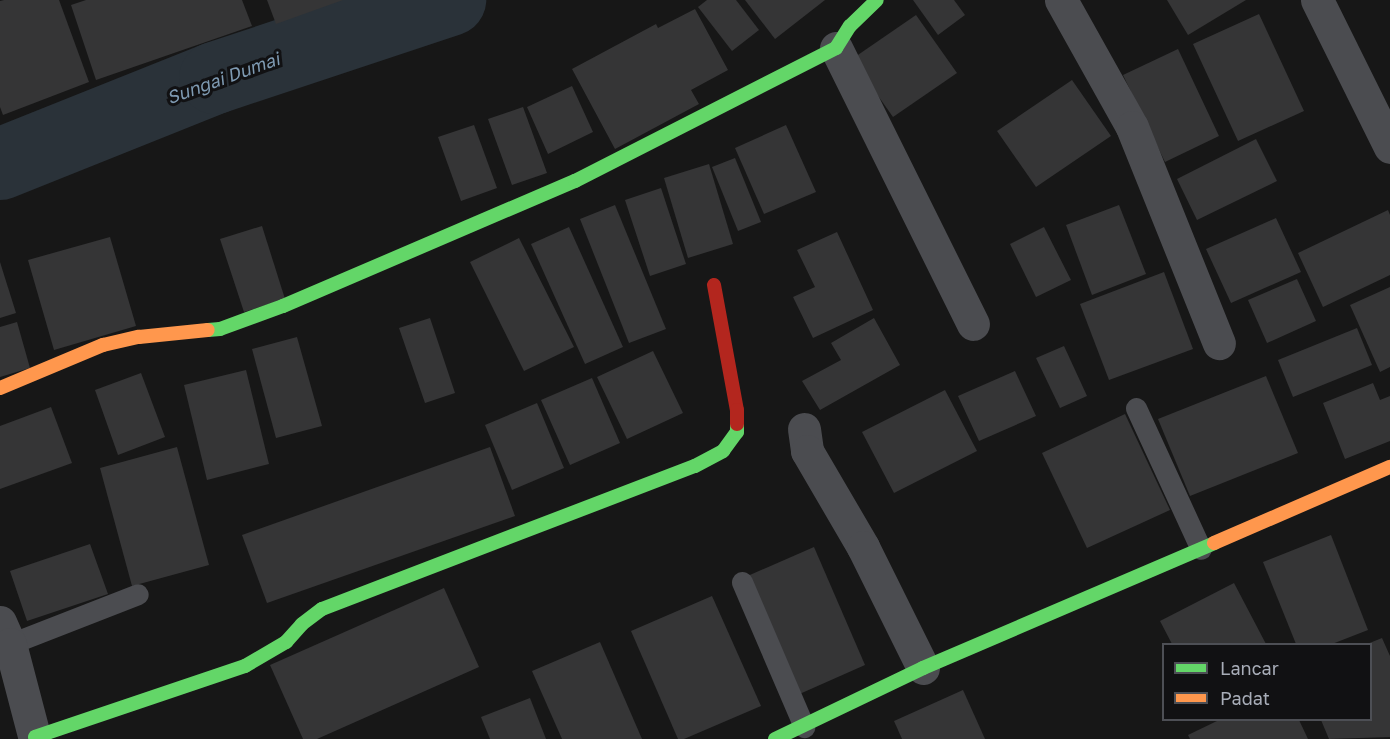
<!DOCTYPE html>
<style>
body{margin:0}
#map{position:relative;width:1390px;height:739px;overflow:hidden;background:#171717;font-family:"Golos Text",sans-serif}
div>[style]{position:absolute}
.river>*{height:72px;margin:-36px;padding:0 36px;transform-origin:36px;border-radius:36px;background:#2a3239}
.building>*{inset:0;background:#353536}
.lane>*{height:21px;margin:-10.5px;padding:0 10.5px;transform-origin:10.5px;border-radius:10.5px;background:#4b4c50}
.street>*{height:33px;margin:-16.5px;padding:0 16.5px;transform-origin:16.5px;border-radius:16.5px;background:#4b4c50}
.fast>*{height:14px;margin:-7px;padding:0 7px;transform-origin:7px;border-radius:7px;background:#63d668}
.slow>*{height:14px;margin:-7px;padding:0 7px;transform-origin:7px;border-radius:7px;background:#ff974d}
.jam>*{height:14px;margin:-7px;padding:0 7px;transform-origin:7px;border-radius:7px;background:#b3261e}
span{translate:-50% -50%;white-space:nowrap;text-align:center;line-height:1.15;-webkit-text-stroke:6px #111113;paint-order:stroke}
.water-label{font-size:18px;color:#7f9bb3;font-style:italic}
.legend{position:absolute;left:1162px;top:643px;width:210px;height:78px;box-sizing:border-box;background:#111113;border:2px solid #4d4f55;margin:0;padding:8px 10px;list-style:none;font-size:18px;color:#a8adb8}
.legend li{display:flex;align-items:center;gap:12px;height:30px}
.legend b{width:30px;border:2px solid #4d4f55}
</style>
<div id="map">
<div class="river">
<i style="left:0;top:164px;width:232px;rotate:-21.8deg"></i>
<i style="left:215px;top:78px;width:248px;rotate:-18.4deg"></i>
</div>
<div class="building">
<i style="clip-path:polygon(4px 0,59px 0,89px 82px,3px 115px,0 107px,0 1px)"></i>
<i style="clip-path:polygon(86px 0,242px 0,252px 26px,96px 80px,71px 5px)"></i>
<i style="clip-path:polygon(267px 0,343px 0,276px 24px)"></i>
<i style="clip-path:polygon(707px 0,736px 0,759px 30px,732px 51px,698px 7px)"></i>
<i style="clip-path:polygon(745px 0,825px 0,775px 39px)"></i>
<i style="clip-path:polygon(913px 0,954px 0,965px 15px,938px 35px)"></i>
<i style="clip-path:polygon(1167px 0,1246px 0,1188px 35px)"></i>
<i style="clip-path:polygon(695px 9px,728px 70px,691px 90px,699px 104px,615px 149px,572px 69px,656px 24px,658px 28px)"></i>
<i style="clip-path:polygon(1259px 14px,1304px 111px,1238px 141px,1193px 44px)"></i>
<i style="clip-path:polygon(916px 15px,957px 73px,893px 117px,852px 59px)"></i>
<i style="clip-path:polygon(1178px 49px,1219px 136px,1165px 162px,1123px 75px)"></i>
<i style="clip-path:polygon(1072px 80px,1111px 136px,1036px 187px,997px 131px)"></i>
<i style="clip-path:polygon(572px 86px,593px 132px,548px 154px,527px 107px)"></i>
<i style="clip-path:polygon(523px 107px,547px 173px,512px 185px,488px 119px)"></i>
<i style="clip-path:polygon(474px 125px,497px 188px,461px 201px,438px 137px)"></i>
<i style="clip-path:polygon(786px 125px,816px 192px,764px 214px,735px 148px)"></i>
<i style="clip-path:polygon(1256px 139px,1277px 181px,1197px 220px,1177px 179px)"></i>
<i style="clip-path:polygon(735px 158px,761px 222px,738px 231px,712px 167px)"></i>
<i style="clip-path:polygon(709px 164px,733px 244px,688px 258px,664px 178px)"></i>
<i style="clip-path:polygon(661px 188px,686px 264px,650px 276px,625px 200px)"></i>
<i style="clip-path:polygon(615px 205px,666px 329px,629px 343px,580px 219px)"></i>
<i style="clip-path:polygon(1119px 205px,1146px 274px,1092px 295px,1066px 225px)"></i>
<i style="clip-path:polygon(1388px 210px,1390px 215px,1390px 275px,1323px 307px,1298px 253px)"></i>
<i style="clip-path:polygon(1276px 218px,1301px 272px,1231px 303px,1206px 249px)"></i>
<i style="clip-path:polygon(262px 226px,285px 299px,244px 312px,220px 239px)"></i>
<i style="clip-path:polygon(569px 227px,623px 347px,585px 364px,531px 244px)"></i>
<i style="clip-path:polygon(1044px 227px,1071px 280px,1036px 297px,1010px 244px)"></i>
<i style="clip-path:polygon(837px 232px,873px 310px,813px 338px,793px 297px,815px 287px,797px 250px)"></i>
<i style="clip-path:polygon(110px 237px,136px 326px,54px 350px,28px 260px)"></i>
<i style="clip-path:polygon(519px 238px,574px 347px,524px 371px,470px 262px)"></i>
<i style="clip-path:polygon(0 262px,16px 313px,0 318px)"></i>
<i style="clip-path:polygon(1164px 272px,1193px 349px,1109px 380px,1080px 304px)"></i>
<i style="clip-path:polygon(1297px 279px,1316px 321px,1267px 343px,1248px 300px)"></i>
<i style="clip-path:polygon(1390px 287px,1390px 367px,1380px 372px,1350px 305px)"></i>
<i style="clip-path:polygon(430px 318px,455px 393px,425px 403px,399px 328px)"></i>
<i style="clip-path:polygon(874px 318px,900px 365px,820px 410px,802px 381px,841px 360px,831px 343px)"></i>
<i style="clip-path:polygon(17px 322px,30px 368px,0 377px,0 327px)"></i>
<i style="clip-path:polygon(1357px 328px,1372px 365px,1293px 397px,1278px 360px)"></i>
<i style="clip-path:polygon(297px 337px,322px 426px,276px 438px,252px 349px)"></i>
<i style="clip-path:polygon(1064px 346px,1087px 396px,1060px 408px,1036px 358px)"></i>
<i style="clip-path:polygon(653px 351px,683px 413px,627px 439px,597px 377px)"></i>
<i style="clip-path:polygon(246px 370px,269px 464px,207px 480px,184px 385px)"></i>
<i style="clip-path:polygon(1015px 371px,1036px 416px,979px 441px,958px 396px)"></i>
<i style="clip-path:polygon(141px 373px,165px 437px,118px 455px,95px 390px)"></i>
<i style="clip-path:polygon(1266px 376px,1298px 453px,1190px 496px,1158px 419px)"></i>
<i style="clip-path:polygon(592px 378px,620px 443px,570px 465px,541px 400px)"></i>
<i style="clip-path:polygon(1373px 383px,1380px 400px,1390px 396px,1390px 441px,1345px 459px,1323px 403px)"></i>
<i style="clip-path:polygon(945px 390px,977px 451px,894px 493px,862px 432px)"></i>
<i style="clip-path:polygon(537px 403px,564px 468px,512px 490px,485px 425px)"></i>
<i style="clip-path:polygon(51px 407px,72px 463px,0 489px,0 426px)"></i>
<i style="clip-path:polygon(1125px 414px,1170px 510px,1087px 548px,1042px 453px)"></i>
<i style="clip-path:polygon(177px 447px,209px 565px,132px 586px,100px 468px)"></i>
<i style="clip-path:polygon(490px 447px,515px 516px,267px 603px,242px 535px)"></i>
<i style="clip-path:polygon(1331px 535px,1368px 630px,1332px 644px,1296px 644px,1263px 562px)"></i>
<i style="clip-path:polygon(90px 544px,108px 594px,27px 621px,10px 571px)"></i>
<i style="clip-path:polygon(814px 547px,865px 665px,795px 696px,743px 578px)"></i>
<i style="clip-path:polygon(1234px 583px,1266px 644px,1172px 644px,1160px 621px)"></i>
<i style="clip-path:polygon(444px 588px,479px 667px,317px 739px,303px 739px,270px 665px)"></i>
<i style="clip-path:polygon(712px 596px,761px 706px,684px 739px,678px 739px,631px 631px)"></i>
<i style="clip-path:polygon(1382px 638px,1390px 656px,1390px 737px,1329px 739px,1321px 720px,1370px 720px,1370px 644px,1367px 644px)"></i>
<i style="clip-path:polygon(600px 642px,642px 739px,562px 739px,532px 671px)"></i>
<i style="clip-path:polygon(963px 690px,985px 739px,902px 739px,894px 721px)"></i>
<i style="clip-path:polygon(530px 698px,546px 739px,490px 739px,481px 717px)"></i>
<i style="clip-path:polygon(1219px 720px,1299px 720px,1308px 739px,1190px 739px,1188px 735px)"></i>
</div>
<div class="lane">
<i style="left:1136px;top:408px;width:155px;rotate:65.3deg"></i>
<i style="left:742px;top:582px;width:158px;rotate:66.8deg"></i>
<i style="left:10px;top:644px;width:137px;rotate:-21.3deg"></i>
</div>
<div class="street">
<i style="left:1061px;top:0;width:145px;rotate:60.8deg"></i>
<i style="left:1132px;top:127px;width:233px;rotate:68.1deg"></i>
<i style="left:1317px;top:0;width:164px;rotate:63.6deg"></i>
<i style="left:836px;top:48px;width:308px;rotate:63.6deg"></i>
<i style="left:804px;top:429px;width:22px;rotate:82deg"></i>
<i style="left:807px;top:451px;width:111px;rotate:59.7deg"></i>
<i style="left:863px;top:547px;width:135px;rotate:63.6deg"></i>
<i style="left:0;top:622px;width:24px;rotate:66deg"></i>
<i style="left:10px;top:644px;width:98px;rotate:75.3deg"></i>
</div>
<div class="fast">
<i style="left:208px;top:330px;width:12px;rotate:-5deg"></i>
<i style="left:220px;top:329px;width:67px;rotate:-20.1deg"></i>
<i style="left:283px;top:306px;width:318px;rotate:-23.2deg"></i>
<i style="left:575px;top:181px;width:293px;rotate:-27deg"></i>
<i style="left:836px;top:48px;width:26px;rotate:-58deg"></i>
<i style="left:850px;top:26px;width:37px;rotate:-44deg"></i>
<i style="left:35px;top:737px;width:222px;rotate:-18.7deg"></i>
<i style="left:245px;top:666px;width:48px;rotate:-30.3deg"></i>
<i style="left:286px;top:642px;width:24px;rotate:-48deg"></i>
<i style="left:302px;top:624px;width:25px;rotate:-37deg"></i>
<i style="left:322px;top:609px;width:399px;rotate:-21deg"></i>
<i style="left:695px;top:466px;width:32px;rotate:-28deg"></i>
<i style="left:723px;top:451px;width:24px;rotate:-54deg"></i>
<i style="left:737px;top:432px;width:8px;rotate:-90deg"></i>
<i style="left:775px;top:739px;width:164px;rotate:-25.6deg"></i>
<i style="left:923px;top:668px;width:317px;rotate:-23.2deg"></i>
</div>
<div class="slow">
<i style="left:0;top:388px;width:112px;rotate:-22.7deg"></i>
<i style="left:103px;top:345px;width:37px;rotate:-13deg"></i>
<i style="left:139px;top:337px;width:69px;rotate:-5.8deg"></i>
<i style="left:1214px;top:543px;width:192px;rotate:-23.4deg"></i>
</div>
<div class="jam">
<i style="left:714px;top:285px;width:127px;rotate:79.6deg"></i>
<i style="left:737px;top:410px;width:14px;rotate:90deg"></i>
</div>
<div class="water-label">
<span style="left:223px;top:78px;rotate:-20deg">Sungai Dumai</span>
</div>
<ul class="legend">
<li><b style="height:8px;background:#63d668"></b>Lancar</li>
<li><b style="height:8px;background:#ff974d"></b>Padat</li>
</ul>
</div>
